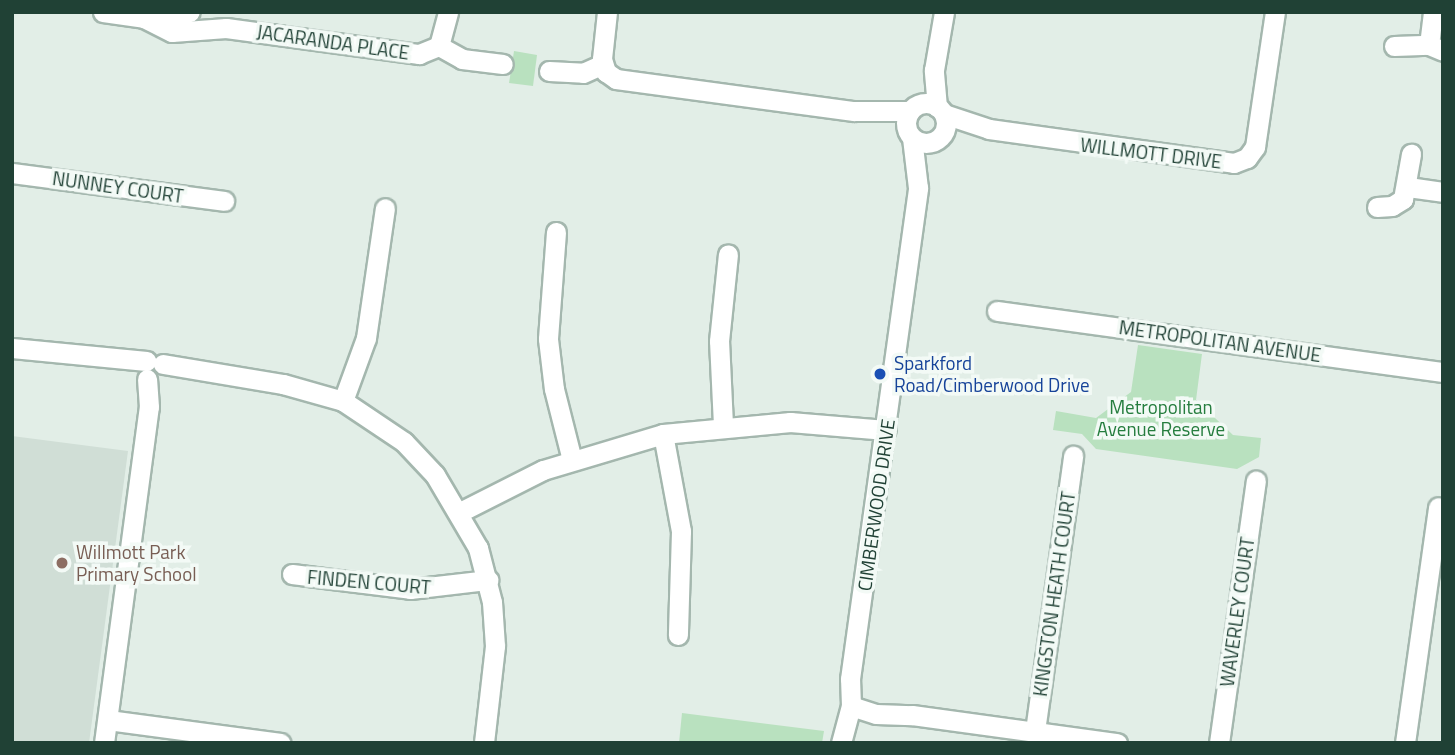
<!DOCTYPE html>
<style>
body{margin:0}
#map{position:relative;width:1455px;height:755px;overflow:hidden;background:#e2eee7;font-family:"Titillium Web",sans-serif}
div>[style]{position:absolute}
.built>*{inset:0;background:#d0ded6}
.green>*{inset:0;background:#b9e1bf}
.roads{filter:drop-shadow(2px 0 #a4b7ae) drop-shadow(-2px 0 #a4b7ae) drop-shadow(0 2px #a4b7ae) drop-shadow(0 -2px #a4b7ae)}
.minor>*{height:19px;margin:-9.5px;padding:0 9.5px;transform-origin:9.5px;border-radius:9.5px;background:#fff}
.minor>.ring{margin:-9.5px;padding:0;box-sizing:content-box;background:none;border:19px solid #fff;border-radius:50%}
.dots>*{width:19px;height:19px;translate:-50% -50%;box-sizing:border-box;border:4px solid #f3faf6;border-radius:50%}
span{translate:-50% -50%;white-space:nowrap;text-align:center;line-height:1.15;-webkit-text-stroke:7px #f3faf6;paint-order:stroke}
.street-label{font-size:19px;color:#204135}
.transit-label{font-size:19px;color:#164399}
.left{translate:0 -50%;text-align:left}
.park-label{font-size:19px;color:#257d3e}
.education-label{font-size:19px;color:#785e54}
.frame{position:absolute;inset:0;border:14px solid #204135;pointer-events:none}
</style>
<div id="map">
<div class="built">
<i style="clip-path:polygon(12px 436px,128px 451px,89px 743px,12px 743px)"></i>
</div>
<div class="green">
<i style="clip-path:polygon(514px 51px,537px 55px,533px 86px,509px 83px)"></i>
<i style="clip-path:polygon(1138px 345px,1202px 354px,1196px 400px,1233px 435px,1261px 438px,1259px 457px,1237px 469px,1096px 449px,1082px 434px,1053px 430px,1056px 411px,1096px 418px,1131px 392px)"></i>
<i style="clip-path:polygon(682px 713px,824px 731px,822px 743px,679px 743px)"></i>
</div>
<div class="roads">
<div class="minor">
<i style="left:103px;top:12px;width:41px;rotate:8.3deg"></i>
<i style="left:144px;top:18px;width:46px;rotate:-7.4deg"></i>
<i style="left:607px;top:12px;width:47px;rotate:96.1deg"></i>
<i style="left:602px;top:59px;width:14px;rotate:73deg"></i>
<i style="left:606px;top:72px;width:12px;rotate:35deg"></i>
<i style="left:616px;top:79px;width:240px;rotate:7.7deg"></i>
<i style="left:854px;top:111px;width:56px"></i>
<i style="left:144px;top:18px;width:31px;rotate:27deg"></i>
<i style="left:172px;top:32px;width:54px;rotate:-4.2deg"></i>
<i style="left:226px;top:28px;width:195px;rotate:7.7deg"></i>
<i style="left:419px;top:54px;width:22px;rotate:-22deg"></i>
<i style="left:439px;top:46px;width:35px;rotate:-75deg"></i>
<i style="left:1429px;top:45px;width:33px;rotate:-83deg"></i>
<i style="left:439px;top:46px;width:26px;rotate:29deg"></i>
<i style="left:462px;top:59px;width:41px;rotate:7deg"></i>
<i style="left:1394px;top:46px;width:35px;rotate:-2deg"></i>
<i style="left:1429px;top:45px;width:15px;rotate:23deg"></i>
<i style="left:549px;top:71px;width:34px;rotate:3deg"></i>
<i style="left:583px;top:73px;width:22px;rotate:-24deg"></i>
<i class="ring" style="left:906px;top:103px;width:21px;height:21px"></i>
<i style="left:937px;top:107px;width:37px;rotate:-95deg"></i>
<i style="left:934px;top:70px;width:59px;rotate:-80.2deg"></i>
<i style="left:944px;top:114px;width:47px;rotate:18.4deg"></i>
<i style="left:989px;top:129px;width:247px;rotate:7.9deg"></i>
<i style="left:1234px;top:163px;width:14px;rotate:-21deg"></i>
<i style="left:1247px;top:158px;width:14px;rotate:-54deg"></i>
<i style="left:1255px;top:147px;width:136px;rotate:-81.6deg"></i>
<i style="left:12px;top:173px;width:214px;rotate:7.5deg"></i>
<i style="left:1408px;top:187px;width:35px;rotate:8deg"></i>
<i style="left:1377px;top:207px;width:15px;rotate:-4deg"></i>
<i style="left:1392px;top:206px;width:13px;rotate:-32deg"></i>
<i style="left:1403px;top:199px;width:46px;rotate:-79.9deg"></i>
<i style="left:556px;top:232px;width:107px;rotate:94.3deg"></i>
<i style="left:548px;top:339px;width:50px;rotate:83.2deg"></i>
<i style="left:554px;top:389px;width:73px;rotate:75.8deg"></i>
<i style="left:997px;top:311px;width:450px;rotate:7.8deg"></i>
<i style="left:12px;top:348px;width:135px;rotate:5.5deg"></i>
<i style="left:163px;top:364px;width:122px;rotate:9.5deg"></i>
<i style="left:283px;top:384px;width:62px;rotate:15.8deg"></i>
<i style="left:343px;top:401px;width:73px;rotate:33.9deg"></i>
<i style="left:404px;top:442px;width:45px;rotate:46.8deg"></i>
<i style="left:435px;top:475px;width:85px;rotate:59.5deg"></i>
<i style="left:478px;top:548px;width:56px;rotate:75.5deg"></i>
<i style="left:492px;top:602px;width:44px;rotate:86.1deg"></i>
<i style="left:495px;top:646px;width:98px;rotate:96.5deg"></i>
<i style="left:343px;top:401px;width:67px;rotate:-69.9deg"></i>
<i style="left:366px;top:338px;width:131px;rotate:-81.7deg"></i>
<i style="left:723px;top:425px;width:84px;rotate:-92.7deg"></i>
<i style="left:719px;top:341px;width:87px;rotate:-84.1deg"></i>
<i style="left:663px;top:434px;width:99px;rotate:79.5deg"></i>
<i style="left:681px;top:531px;width:104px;rotate:91.7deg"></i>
<i style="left:460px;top:512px;width:93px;rotate:-26.8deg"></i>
<i style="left:543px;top:470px;width:125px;rotate:-16.7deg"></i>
<i style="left:663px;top:434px;width:128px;rotate:-5.4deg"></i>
<i style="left:790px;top:422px;width:96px;rotate:4.8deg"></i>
<i style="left:292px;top:574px;width:119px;rotate:7.2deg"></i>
<i style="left:410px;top:589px;width:79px;rotate:-6.6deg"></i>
<i style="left:851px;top:706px;width:26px;rotate:18deg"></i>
<i style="left:876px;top:714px;width:36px;rotate:2deg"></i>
<i style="left:912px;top:715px;width:207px;rotate:7.8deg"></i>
<i style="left:108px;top:720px;width:174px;rotate:7.6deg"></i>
<i style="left:1035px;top:731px;width:278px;rotate:-82.1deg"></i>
<i style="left:104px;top:743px;width:339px;rotate:-82.4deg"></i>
<i style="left:149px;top:407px;width:28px;rotate:-94deg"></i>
<i style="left:841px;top:743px;width:38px;rotate:-75deg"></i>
<i style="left:851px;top:706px;width:27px;rotate:-92deg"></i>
<i style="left:850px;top:679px;width:496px;rotate:-82.1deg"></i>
<i style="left:918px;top:188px;width:50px;rotate:-96.8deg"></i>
<i style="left:1219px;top:743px;width:265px;rotate:-82deg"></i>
<i style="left:1405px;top:743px;width:238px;rotate:-82deg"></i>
</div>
</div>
<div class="dots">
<i style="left:880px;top:374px;background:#1a4fb4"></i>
<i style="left:62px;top:563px;background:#8d6e63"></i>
</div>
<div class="street-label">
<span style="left:333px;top:42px;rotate:8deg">JACARANDA PLACE</span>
<span style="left:1151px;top:153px;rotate:7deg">WILLMOTT DRIVE</span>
<span style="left:118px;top:187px;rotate:8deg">NUNNEY COURT</span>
<span style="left:1220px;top:341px;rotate:8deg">METROPOLITAN AVENUE</span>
<span style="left:876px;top:505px;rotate:-82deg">CIMBERWOOD DRIVE</span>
<span style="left:369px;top:582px;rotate:5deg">FINDEN COURT</span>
<span style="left:1054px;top:594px;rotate:-82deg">KINGSTON HEATH COURT</span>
<span style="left:1237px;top:612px;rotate:-82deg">WAVERLEY COURT</span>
</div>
<div class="transit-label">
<span class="left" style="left:894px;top:374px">Sparkford<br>Road/Cimberwood Drive</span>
</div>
<div class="park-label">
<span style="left:1161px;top:418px">Metropolitan<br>Avenue Reserve</span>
</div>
<div class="education-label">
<span class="left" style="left:76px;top:563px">Willmott Park<br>Primary School</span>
</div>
<div class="frame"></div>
</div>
